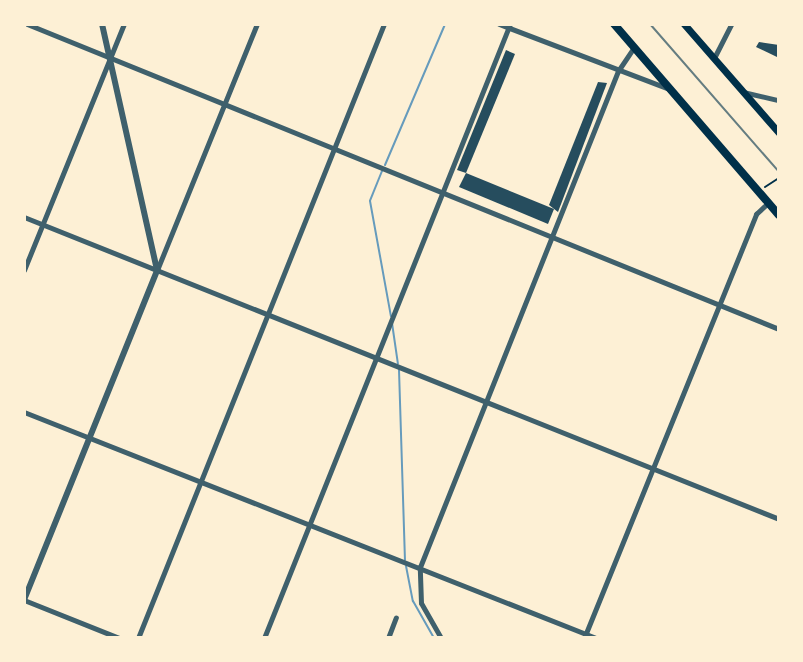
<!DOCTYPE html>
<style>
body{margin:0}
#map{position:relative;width:803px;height:662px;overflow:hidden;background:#fdf0d5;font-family:Barlow,sans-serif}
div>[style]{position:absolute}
.stream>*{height:2px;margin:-1px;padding:0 1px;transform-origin:1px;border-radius:1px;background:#669bbc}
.building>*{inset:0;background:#264d5e}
.path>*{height:2px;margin:-1px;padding:0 1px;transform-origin:1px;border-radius:1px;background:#003049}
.minor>*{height:5px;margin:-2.5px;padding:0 2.5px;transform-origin:2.5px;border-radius:2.5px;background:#3f606c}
.tertiary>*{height:6px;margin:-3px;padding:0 3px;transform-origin:3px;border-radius:3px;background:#3f606c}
.secondary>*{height:7px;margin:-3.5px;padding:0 3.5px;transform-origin:3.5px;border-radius:3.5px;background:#003049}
.primary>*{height:8px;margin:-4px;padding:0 4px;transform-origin:4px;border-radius:4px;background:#003049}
.rail>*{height:2px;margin:-1px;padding:0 1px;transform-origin:1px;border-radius:1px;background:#657d81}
span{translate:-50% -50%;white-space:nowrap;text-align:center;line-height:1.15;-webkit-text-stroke:8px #fdf0d5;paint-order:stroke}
.frame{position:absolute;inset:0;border:26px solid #fdf0d5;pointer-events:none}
</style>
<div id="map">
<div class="stream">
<i style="left:385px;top:165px;width:153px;rotate:-66.9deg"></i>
<i style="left:382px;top:171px;width:32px;rotate:112deg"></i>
<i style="left:370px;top:201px;width:117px;rotate:79.7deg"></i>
<i style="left:392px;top:323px;width:41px;rotate:81.7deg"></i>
<i style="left:399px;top:370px;width:190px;rotate:88.2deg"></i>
<i style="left:406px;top:566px;width:36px;rotate:79deg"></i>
<i style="left:413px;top:601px;width:43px;rotate:60.4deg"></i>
</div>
<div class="building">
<i style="clip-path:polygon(759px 42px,779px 45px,777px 57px,756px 47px)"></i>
<i style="clip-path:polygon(506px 50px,515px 54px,466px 173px,457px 170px)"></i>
<i style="clip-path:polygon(598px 82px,607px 83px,558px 212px,549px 205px)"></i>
<i style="clip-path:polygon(466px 173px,554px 209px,548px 224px,459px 187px)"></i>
</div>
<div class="path">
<i style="left:765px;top:187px;width:17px;rotate:-33deg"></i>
</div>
<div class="minor">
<i style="left:27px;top:24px;width:811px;rotate:22.08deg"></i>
<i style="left:499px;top:24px;width:182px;rotate:20.9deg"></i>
<i style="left:714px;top:58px;width:38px;rotate:-63deg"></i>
<i style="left:743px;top:92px;width:37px;rotate:13deg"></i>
<i style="left:24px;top:217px;width:813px;rotate:21.8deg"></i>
<i style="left:24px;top:270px;width:266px;rotate:-67.9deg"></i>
<i style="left:157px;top:270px;width:266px;rotate:-67.9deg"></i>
<i style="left:24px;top:412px;width:615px;rotate:21.56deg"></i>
<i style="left:24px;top:600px;width:102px;rotate:21.8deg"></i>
<i style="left:138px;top:638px;width:661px;rotate:-68.17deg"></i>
<i style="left:264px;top:638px;width:661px;rotate:-68.17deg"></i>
<i style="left:388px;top:638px;width:22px;rotate:-69deg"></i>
<i style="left:441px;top:638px;width:40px;rotate:-119.7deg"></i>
<i style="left:421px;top:603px;width:36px;rotate:-92deg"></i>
<i style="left:420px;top:567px;width:534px;rotate:-68.24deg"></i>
<i style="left:618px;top:71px;width:29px;rotate:-56deg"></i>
<i style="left:584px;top:638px;width:458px;rotate:-67.9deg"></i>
<i style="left:756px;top:214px;width:16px;rotate:-43deg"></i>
<i style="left:779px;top:638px;width:1px;rotate:-90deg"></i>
</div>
<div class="tertiary">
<i style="left:24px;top:600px;width:356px;rotate:-68deg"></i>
<i style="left:157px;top:270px;width:252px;rotate:-102.6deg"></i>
</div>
<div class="secondary">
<i style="left:684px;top:24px;width:145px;rotate:48.9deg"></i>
</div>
<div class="primary">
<i style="left:614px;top:24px;width:252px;rotate:49.2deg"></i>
</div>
<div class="rail">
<i style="left:650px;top:24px;width:196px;rotate:48.9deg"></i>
</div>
<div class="frame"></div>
</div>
